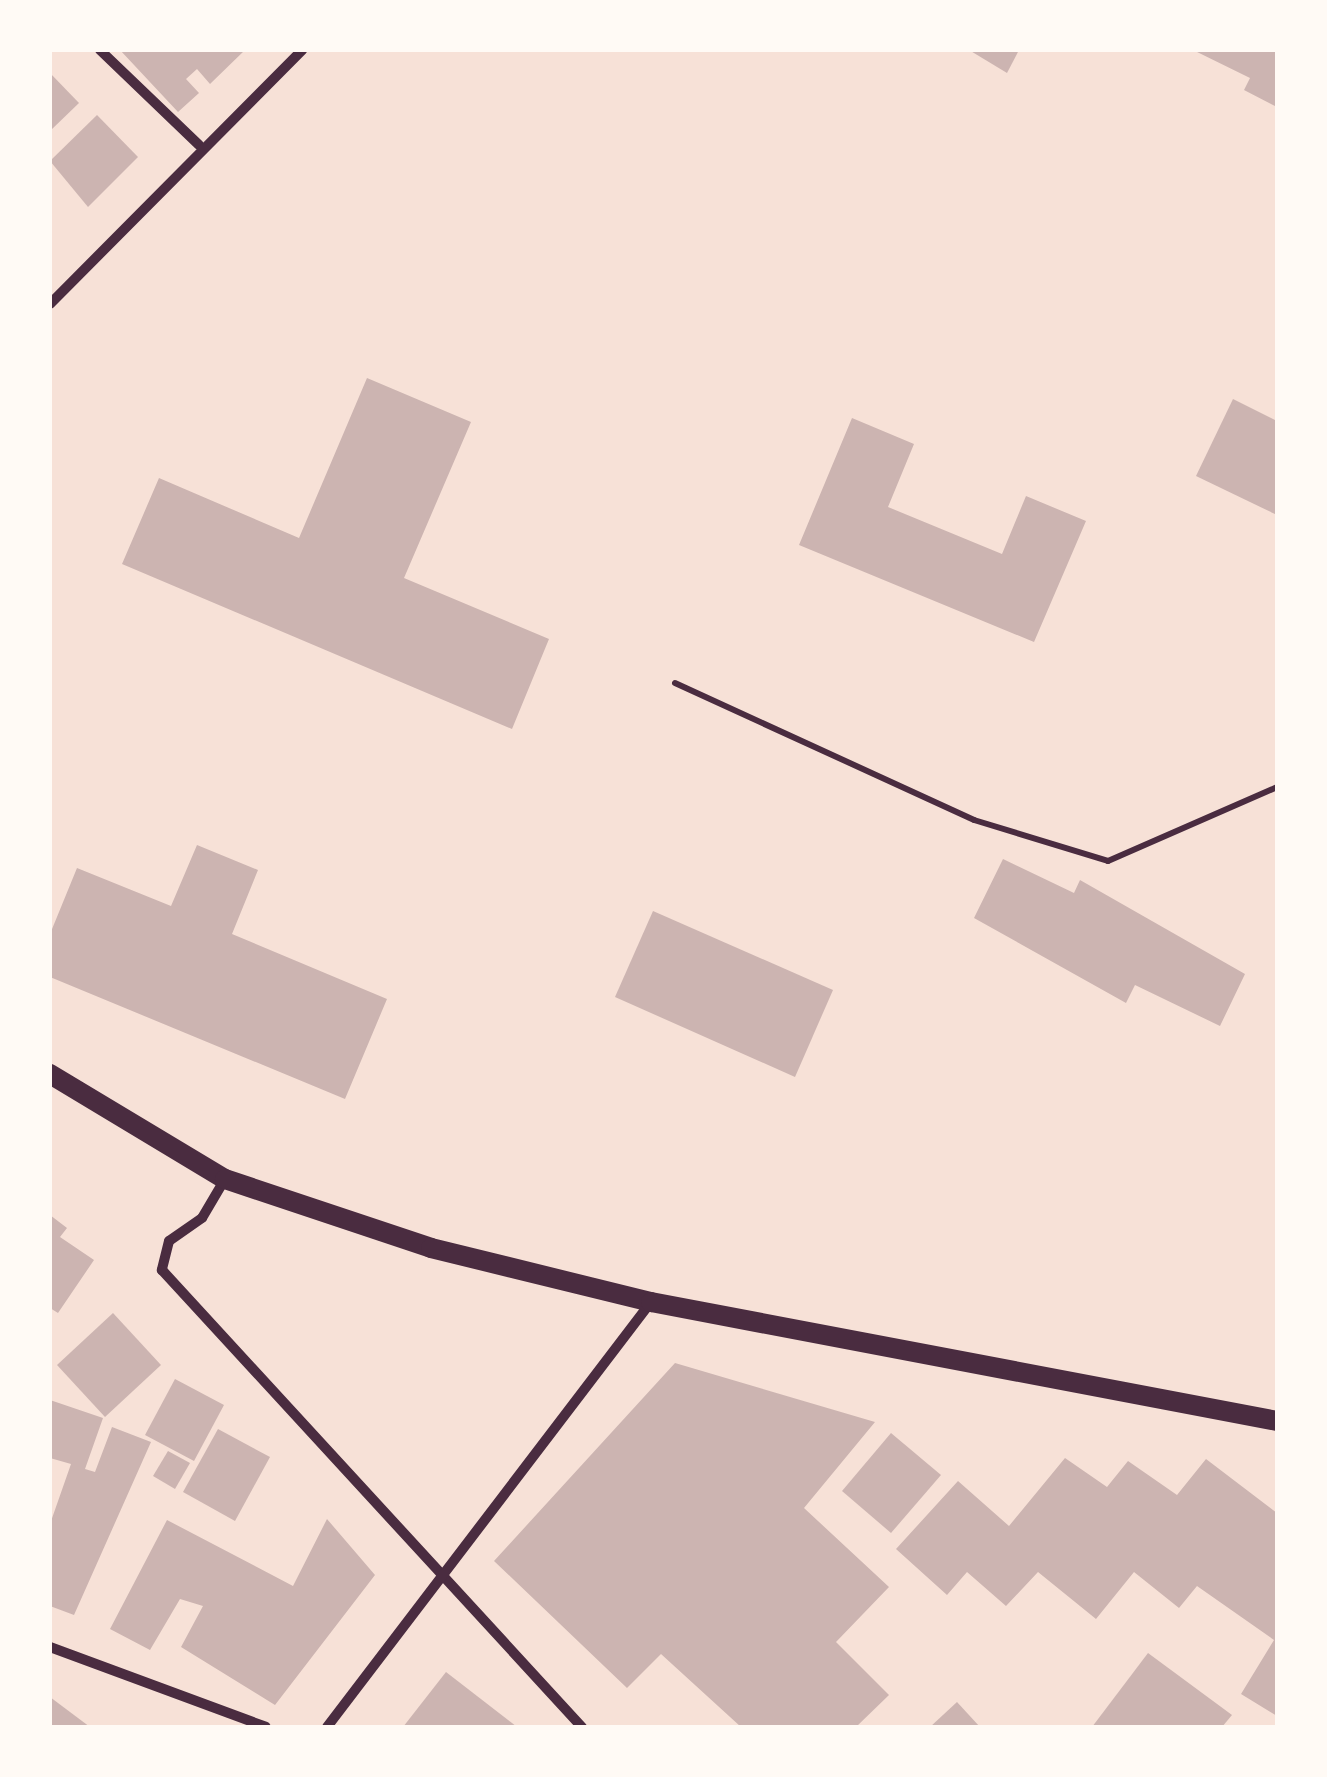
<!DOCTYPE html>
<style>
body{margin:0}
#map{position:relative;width:1327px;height:1777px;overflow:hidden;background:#f7e1d7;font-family:"Alegreya Sans",sans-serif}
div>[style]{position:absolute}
.building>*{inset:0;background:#ccb4b1}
.path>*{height:6px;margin:-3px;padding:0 3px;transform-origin:3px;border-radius:3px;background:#4a2c40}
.minor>*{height:10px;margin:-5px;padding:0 5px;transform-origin:5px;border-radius:5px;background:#4a2c40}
.secondary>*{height:20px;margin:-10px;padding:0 10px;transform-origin:10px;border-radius:10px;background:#4a2c40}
span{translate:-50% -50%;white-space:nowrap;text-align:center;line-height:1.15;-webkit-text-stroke:8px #fffaf5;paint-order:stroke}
.frame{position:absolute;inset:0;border:52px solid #fffaf5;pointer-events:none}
</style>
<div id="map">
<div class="building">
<i style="clip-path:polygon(120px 50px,245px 50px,210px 84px,197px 69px,186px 79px,199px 93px,178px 112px)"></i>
<i style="clip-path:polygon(969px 50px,1019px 50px,1007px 73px)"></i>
<i style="clip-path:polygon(1193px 50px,1277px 50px,1277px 107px,1244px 90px,1250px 78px)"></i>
<i style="clip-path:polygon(50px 73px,79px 103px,50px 131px)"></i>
<i style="clip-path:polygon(97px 115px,138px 157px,88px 207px,50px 161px)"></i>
<i style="clip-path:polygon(367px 378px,471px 422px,404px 578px,549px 639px,512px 729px,122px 564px,159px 478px,299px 538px)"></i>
<i style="clip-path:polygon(1233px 399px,1277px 421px,1277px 515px,1196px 476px)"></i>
<i style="clip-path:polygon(852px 418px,914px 444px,888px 507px,1002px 554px,1026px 496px,1086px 521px,1034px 642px,799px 545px)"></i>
<i style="clip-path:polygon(197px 845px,258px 870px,232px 934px,387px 999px,345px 1099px,50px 977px,50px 934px,77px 868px,171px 906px)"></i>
<i style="clip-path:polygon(1003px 859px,1074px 893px,1080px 880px,1245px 974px,1220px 1026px,1135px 985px,1126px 1003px,974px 918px)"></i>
<i style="clip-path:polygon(653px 911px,833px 990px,795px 1077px,615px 997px)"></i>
<i style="clip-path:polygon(50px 1215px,67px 1228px,60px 1237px,94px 1260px,58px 1313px,50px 1308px)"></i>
<i style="clip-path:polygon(113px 1313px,161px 1365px,105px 1417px,57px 1365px)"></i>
<i style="clip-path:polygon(675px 1363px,875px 1422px,804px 1508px,889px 1587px,836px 1642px,889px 1695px,856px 1727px,741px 1727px,661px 1654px,627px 1688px,494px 1561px)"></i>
<i style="clip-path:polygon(175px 1379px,224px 1405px,194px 1461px,145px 1435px)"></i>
<i style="clip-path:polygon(50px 1400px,103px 1418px,85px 1469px,95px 1472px,112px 1427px,151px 1442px,74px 1615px,50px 1606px,50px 1524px,71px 1464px,50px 1458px)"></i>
<i style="clip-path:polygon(218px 1429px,270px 1457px,235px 1521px,183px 1492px)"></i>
<i style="clip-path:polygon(891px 1433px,941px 1475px,891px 1533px,842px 1491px)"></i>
<i style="clip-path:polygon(168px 1451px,190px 1463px,175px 1489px,153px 1476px)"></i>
<i style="clip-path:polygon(1065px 1458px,1107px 1487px,1128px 1461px,1177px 1495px,1206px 1459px,1277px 1513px,1277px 1716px,1241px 1694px,1274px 1640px,1197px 1586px,1179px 1608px,1134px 1572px,1096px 1619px,1038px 1572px,1006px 1606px,967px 1572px,947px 1595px,896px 1549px,958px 1481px,1009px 1526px)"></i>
<i style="clip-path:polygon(327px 1519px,375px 1575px,275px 1705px,181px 1647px,203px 1606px,180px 1599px,150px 1650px,110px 1629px,167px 1520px,293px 1586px)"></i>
<i style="clip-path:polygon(1148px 1653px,1232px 1715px,1222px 1727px,1092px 1727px)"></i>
<i style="clip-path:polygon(446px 1672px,512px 1723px,517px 1727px,403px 1727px)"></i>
<i style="clip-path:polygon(50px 1697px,90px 1727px,50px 1727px)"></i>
<i style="clip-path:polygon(957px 1702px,980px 1727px,930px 1727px)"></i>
</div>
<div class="path">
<i style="left:675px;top:683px;width:329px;rotate:24.6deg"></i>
<i style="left:974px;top:820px;width:140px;rotate:17deg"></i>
<i style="left:1108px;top:861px;width:184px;rotate:-23.6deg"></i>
</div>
<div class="minor">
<i style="left:100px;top:50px;width:137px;rotate:43.8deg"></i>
<i style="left:50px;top:304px;width:358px;rotate:-45.2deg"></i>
<i style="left:225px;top:1179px;width:45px;rotate:120.5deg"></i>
<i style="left:202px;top:1218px;width:40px;rotate:145.1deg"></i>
<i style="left:169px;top:1241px;width:30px;rotate:104deg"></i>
<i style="left:162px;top:1270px;width:621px;rotate:47.42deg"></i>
<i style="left:50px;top:1647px;width:230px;rotate:20.3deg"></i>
<i style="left:327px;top:1727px;width:534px;rotate:-52.68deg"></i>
</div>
<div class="secondary">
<i style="left:50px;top:1074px;width:204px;rotate:31deg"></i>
<i style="left:225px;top:1179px;width:217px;rotate:18.5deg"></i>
<i style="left:431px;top:1248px;width:227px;rotate:13.8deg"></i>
<i style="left:651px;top:1302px;width:637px;rotate:10.76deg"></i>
</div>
<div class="frame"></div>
</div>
